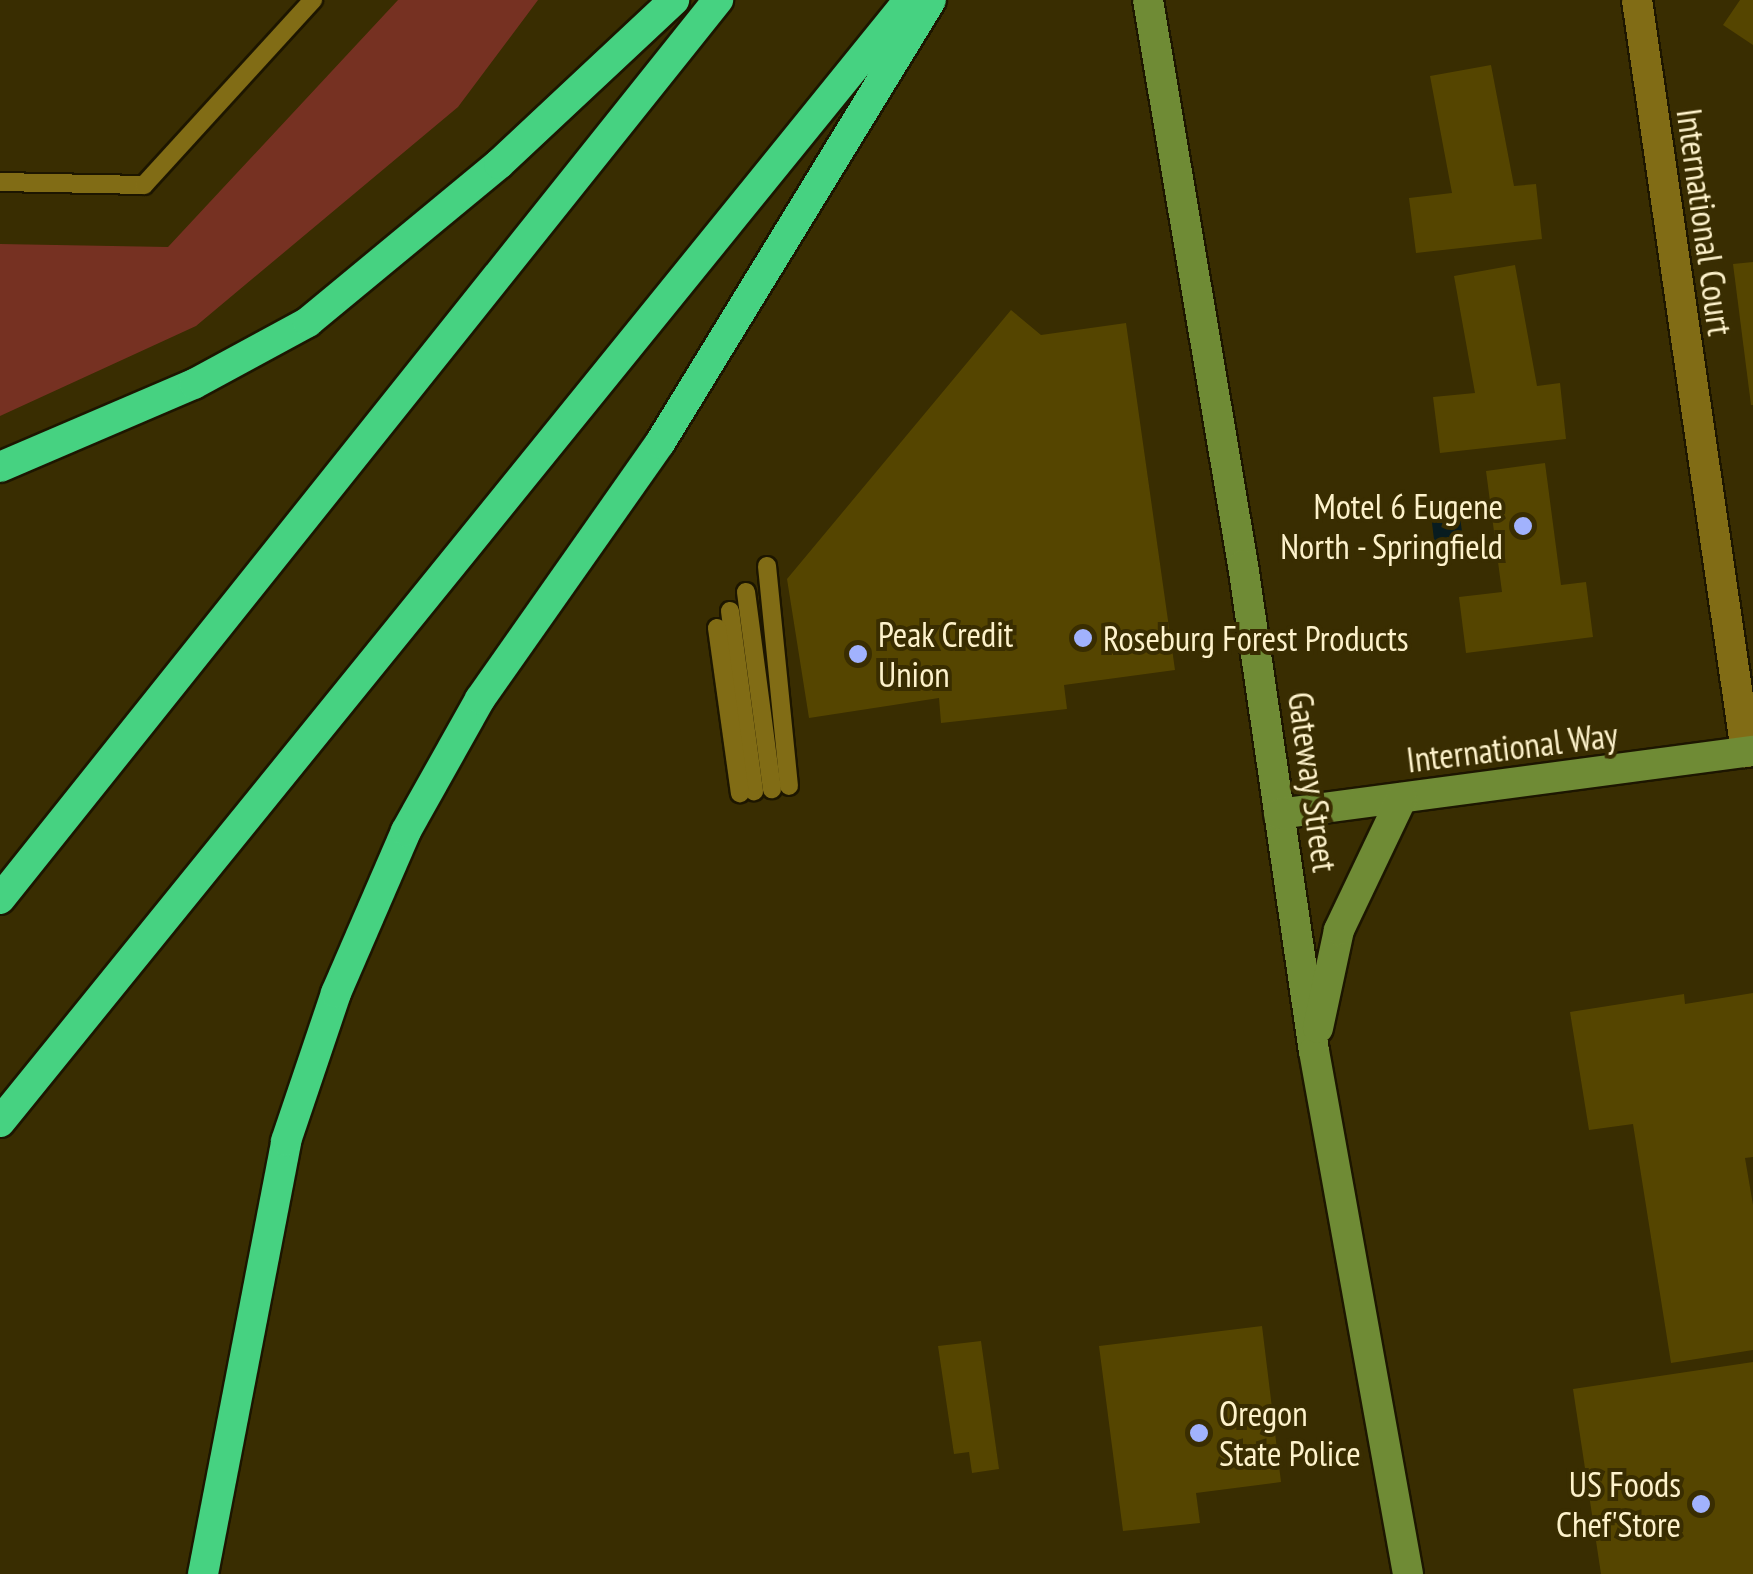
<!DOCTYPE html>
<style>
body{margin:0}
#map{position:relative;width:1753px;height:1574px;overflow:hidden;background:#392d01;font-family:"PT Sans Narrow",sans-serif}
div>[style]{position:absolute}
.green>*{inset:0;background:#763122}
.water>*{inset:0;background:#081c20}
.building>*{inset:0;background:#554500}
.roads{filter:drop-shadow(2px 0 #1d1600) drop-shadow(-2px 0 #1d1600) drop-shadow(0 2px #1d1600) drop-shadow(0 -2px #1d1600)}
.lane>*{height:18px;margin:-9px;padding:0 9px;transform-origin:9px;border-radius:9px;background:#816c15}
.street>*{height:30px;margin:-15px;padding:0 15px;transform-origin:15px;border-radius:15px;background:#816c15}
.secondary>*{height:30px;margin:-15px;padding:0 15px;transform-origin:15px;border-radius:15px;background:#6f8b35}
.highway>*{height:30px;margin:-15px;padding:0 15px;transform-origin:15px;border-radius:15px;background:#46d281}
.dots>*{width:28px;height:28px;translate:-50% -50%;box-sizing:border-box;border:5px solid #392d01;border-radius:50%}
span{translate:-50% -50%;white-space:nowrap;text-align:center;line-height:1.15;-webkit-text-stroke:8px #392d01;paint-order:stroke}
.street-label{font-size:35px;color:#fdf2cb}
.poi-label{font-size:35px;color:#fdf2cb}
.right{translate:-100% -50%;text-align:right}
.left{translate:0 -50%;text-align:left}
</style>
<div id="map">
<div class="green">
<i style="clip-path:polygon(398px 0,538px 0,458px 107px,196px 326px,0 416px,0 244px,168px 247px)"></i>
</div>
<div class="water">
<i style="clip-path:polygon(1459px 510px,1465px 553px,1436px 557px,1431px 514px)"></i>
</div>
<div class="building">
<i style="clip-path:polygon(1740px 0,1753px 0,1753px 45px,1723px 25px)"></i>
<i style="clip-path:polygon(1491px 65px,1514px 186px,1536px 184px,1542px 239px,1416px 253px,1409px 198px,1452px 193px,1430px 76px)"></i>
<i style="clip-path:polygon(1753px 262px,1753px 405px,1751px 405px,1733px 264px)"></i>
<i style="clip-path:polygon(1515px 265px,1537px 386px,1560px 383px,1566px 439px,1440px 453px,1433px 397px,1475px 393px,1454px 276px)"></i>
<i style="clip-path:polygon(1011px 310px,1041px 335px,1126px 323px,1175px 670px,1064px 685px,1067px 709px,941px 723px,939px 698px,809px 718px,787px 579px)"></i>
<i style="clip-path:polygon(1545px 463px,1561px 585px,1586px 582px,1593px 637px,1466px 653px,1459px 597px,1502px 592px,1486px 471px)"></i>
<i style="clip-path:polygon(1753px 993px,1753px 1157px,1745px 1158px,1753px 1205px,1753px 1350px,1671px 1363px,1633px 1124px,1589px 1130px,1570px 1012px,1684px 994px,1685px 1004px)"></i>
<i style="clip-path:polygon(1262px 1326px,1281px 1482px,1196px 1493px,1200px 1523px,1123px 1531px,1099px 1346px)"></i>
<i style="clip-path:polygon(981px 1341px,999px 1469px,972px 1473px,969px 1452px,954px 1454px,938px 1346px)"></i>
<i style="clip-path:polygon(1753px 1362px,1753px 1574px,1601px 1574px,1573px 1389px)"></i>
</div>
<div class="roads">
<div class="lane">
<i style="left:0;top:182px;width:144px;rotate:1.2deg"></i>
<i style="left:144px;top:185px;width:251px;rotate:-47.6deg"></i>
<i style="left:767px;top:566px;width:221px;rotate:84.3deg"></i>
<i style="left:746px;top:592px;width:199px;rotate:82.5deg"></i>
<i style="left:730px;top:611px;width:182px;rotate:82.4deg"></i>
<i style="left:717px;top:628px;width:167px;rotate:82.1deg"></i>
</div>
<div class="street">
<i style="left:1637px;top:0;width:760px;rotate:81.75deg"></i>
</div>
<div class="secondary">
<i style="left:1148px;top:0;width:573px;rotate:80.46deg"></i>
<i style="left:1243px;top:565px;width:491px;rotate:81.7deg"></i>
<i style="left:1314px;top:1051px;width:531px;rotate:79.81deg"></i>
<i style="left:1279px;top:814px;width:478px;rotate:-7.6deg"></i>
<i style="left:1318px;top:1028px;width:100px;rotate:-77.9deg"></i>
<i style="left:1339px;top:930px;width:146px;rotate:-64.5deg"></i>
</div>
<div class="highway">
<i style="left:0;top:467px;width:211px;rotate:-23.2deg"></i>
<i style="left:194px;top:384px;width:130px;rotate:-28.5deg"></i>
<i style="left:308px;top:322px;width:248px;rotate:-39.6deg"></i>
<i style="left:499px;top:164px;width:240px;rotate:-43.1deg"></i>
<i style="left:0;top:899px;width:1151px;rotate:-51.39deg"></i>
<i style="left:0;top:1122px;width:1444px;rotate:-50.99deg"></i>
<i style="left:203px;top:1574px;width:441px;rotate:-79.1deg"></i>
<i style="left:286px;top:1141px;width:156px;rotate:-71.3deg"></i>
<i style="left:336px;top:993px;width:176px;rotate:-66.6deg"></i>
<i style="left:406px;top:831px;width:151px;rotate:-60.7deg"></i>
<i style="left:480px;top:699px;width:313px;rotate:-54.9deg"></i>
<i style="left:660px;top:443px;width:519px;rotate:-58.54deg"></i>
</div>
</div>
<div class="dots">
<i style="left:1523px;top:526px;background:#a1b2fd"></i>
<i style="left:1083px;top:638px;background:#a1b2fd"></i>
<i style="left:858px;top:654px;background:#a1b2fd"></i>
<i style="left:1199px;top:1433px;background:#a1b2fd"></i>
<i style="left:1701px;top:1504px;background:#a1b2fd"></i>
</div>
<div class="street-label">
<span style="left:1705px;top:222px;rotate:82deg">International Court</span>
<span style="left:1512px;top:747px;rotate:-7deg">International Way</span>
<span style="left:1313px;top:782px;rotate:82deg">Gateway Street</span>
</div>
<div class="poi-label">
<span class="right" style="left:1503px;top:526px">Motel 6 Eugene<br>North - Springfield</span>
<span class="left" style="left:878px;top:654px">Peak Credit<br>Union</span>
<span class="left" style="left:1103px;top:638px">Roseburg Forest Products</span>
<span class="left" style="left:1219px;top:1433px">Oregon<br>State Police</span>
<span class="right" style="left:1681px;top:1504px">US Foods<br>Chef'Store</span>
</div>
</div>
